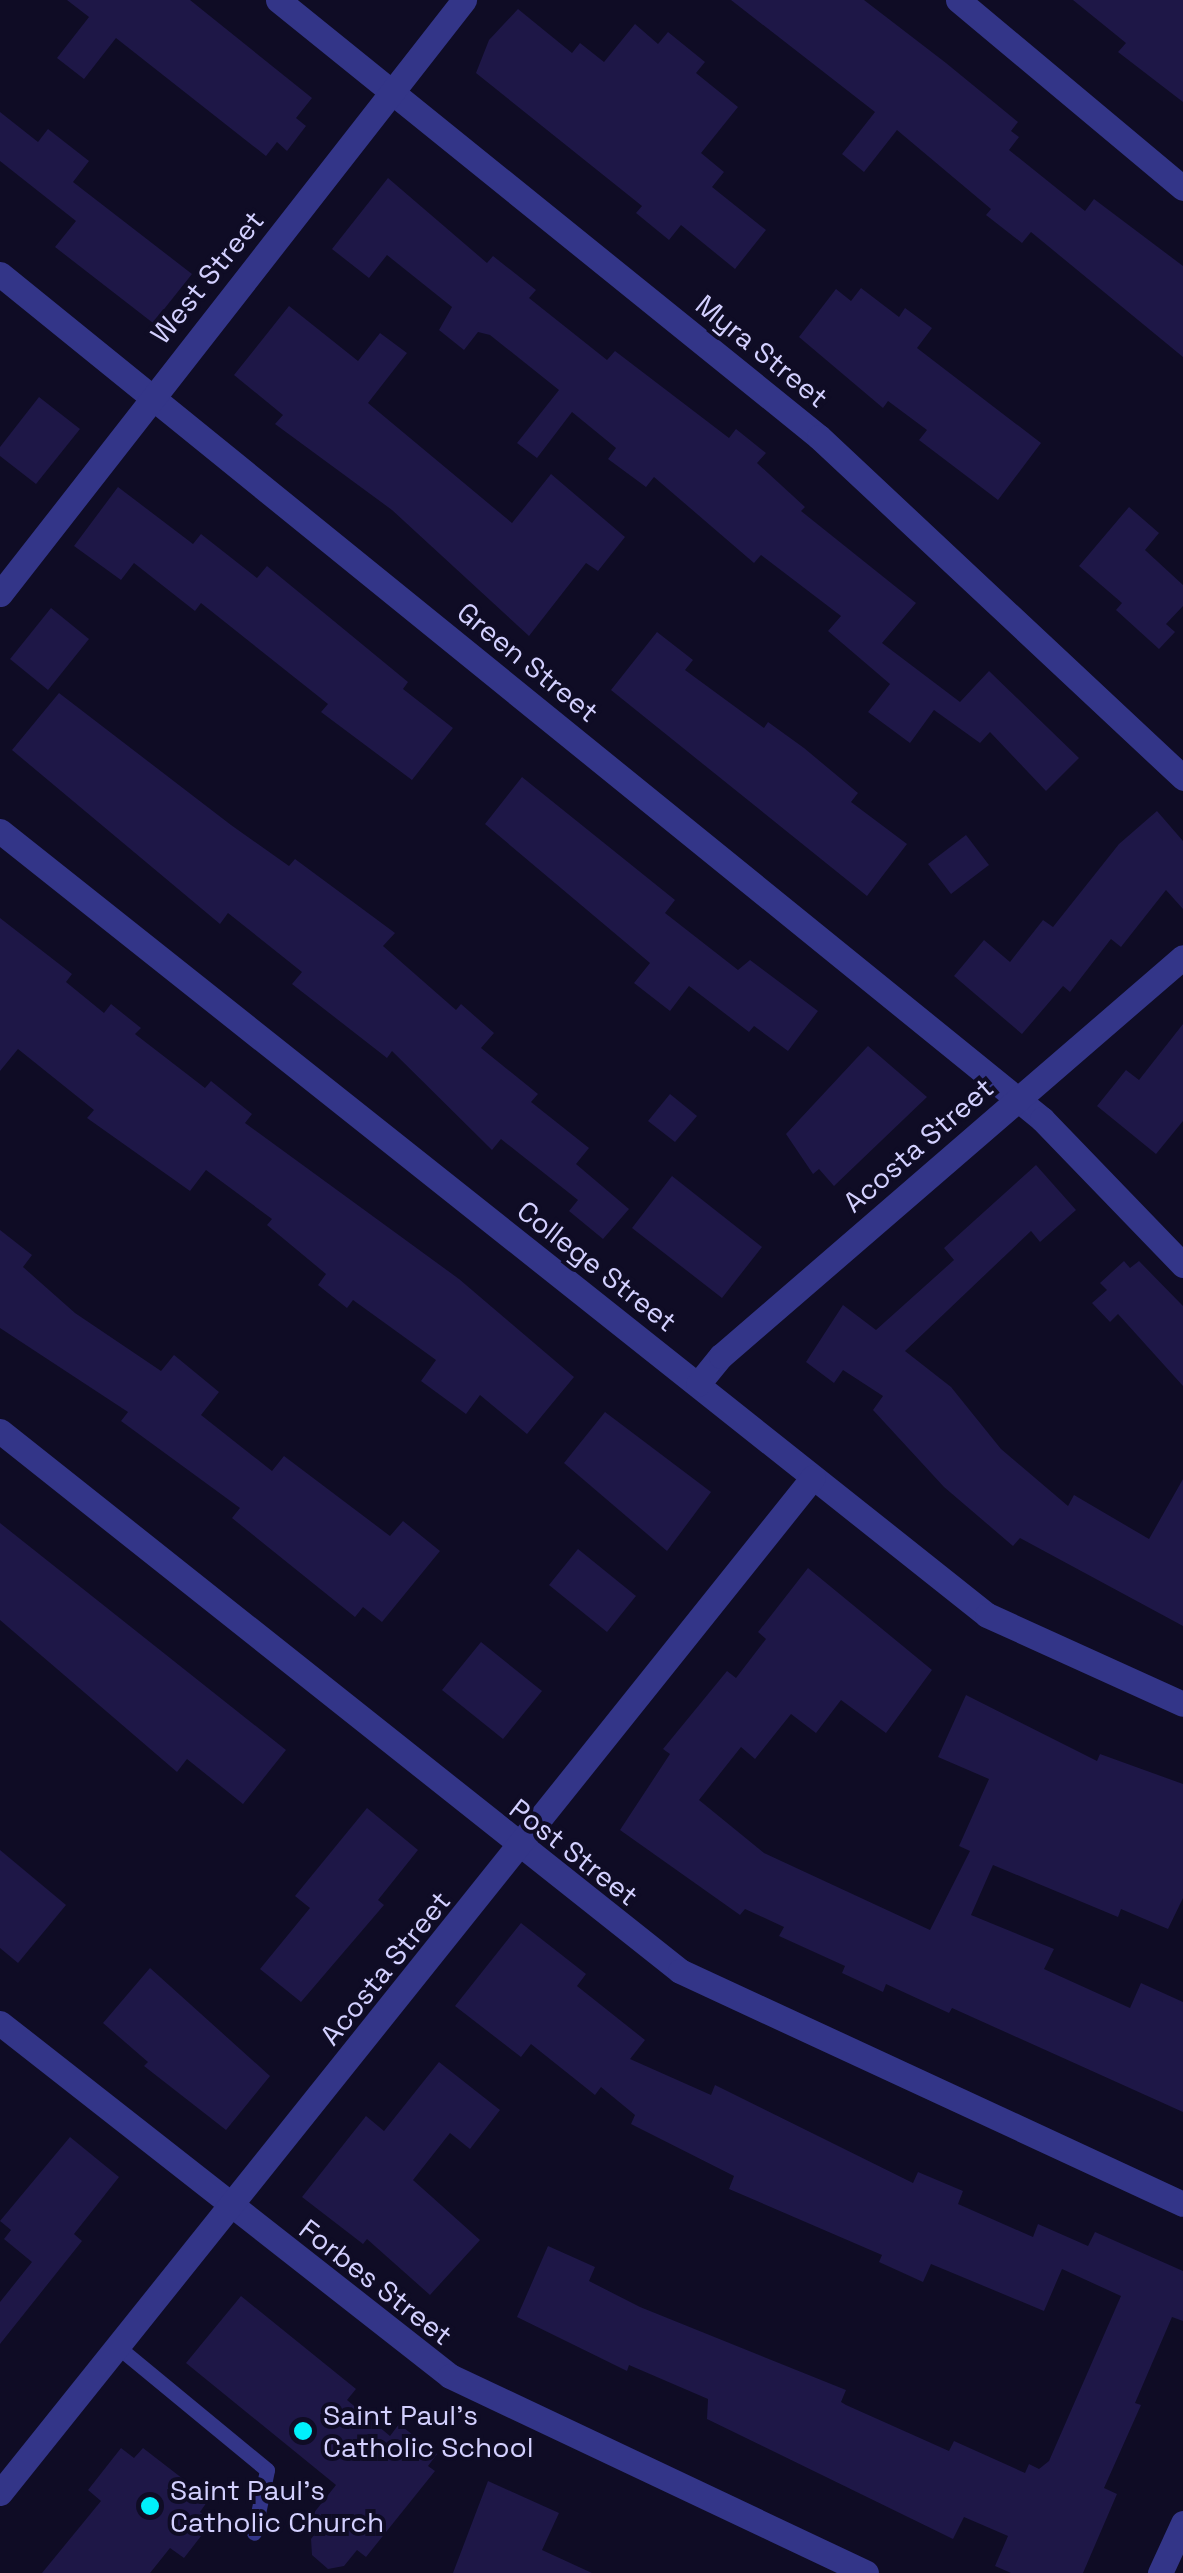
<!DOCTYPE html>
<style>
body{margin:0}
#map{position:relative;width:1183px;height:2573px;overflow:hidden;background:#0f0c25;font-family:"Space Grotesk",sans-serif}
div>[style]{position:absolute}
.building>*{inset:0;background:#1e1747}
.service>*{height:15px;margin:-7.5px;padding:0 7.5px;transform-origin:7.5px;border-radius:7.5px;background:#333588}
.minor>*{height:25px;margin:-12.5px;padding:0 12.5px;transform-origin:12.5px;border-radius:12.5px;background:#333588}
.dots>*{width:28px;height:28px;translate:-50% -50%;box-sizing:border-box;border:5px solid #0f0c25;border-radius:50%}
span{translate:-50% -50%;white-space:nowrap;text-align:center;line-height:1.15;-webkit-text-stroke:8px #0f0c25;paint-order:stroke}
.street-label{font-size:28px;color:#d3d0ff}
.poi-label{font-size:28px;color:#d3d0ff}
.left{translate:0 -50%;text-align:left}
</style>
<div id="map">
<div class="building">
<i style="clip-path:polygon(67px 0,190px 0,312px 98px,296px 118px,306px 126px,287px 151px,277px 142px,266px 156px,116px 38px,84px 79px,57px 58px,89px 17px)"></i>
<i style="clip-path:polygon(731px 0,864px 0,946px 63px,1018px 122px,1011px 131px,1019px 137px,1009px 150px,1085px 211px,1094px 199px,1183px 266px,1183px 357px,1031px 232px,1022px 243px,986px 215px,991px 209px,897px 130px,864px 172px,842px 154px,875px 112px)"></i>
<i style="clip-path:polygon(1073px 0,1183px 0,1183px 102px,1118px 52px,1126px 43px)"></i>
<i style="clip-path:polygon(518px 9px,572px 53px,580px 43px,604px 62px,635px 24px,658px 44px,668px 32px,705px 62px,696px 73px,738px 107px,701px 153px,724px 172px,712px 187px,766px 230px,735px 269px,681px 225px,669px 240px,636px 213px,642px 206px,476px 73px,489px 40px)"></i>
<i style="clip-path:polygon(0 112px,38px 142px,48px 129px,89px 161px,73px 182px,192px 274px,153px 323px,55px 247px,76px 221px,0 161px)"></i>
<i style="clip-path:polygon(388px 178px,487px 263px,493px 256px,536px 290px,529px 298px,607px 360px,615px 351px,729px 438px,736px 429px,766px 453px,757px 463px,805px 507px,801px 511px,916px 603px,882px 643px,960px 702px,989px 671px,1079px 758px,1046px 791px,990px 732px,980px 743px,934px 710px,910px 743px,868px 712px,890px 684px,828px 631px,841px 616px,761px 555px,754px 563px,654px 477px,646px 487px,608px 459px,616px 448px,572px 412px,537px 458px,517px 443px,559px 390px,490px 335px,478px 332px,464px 350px,439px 330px,452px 307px,387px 255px,369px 278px,332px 249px)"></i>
<i style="clip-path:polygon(861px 288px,899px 317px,905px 308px,932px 328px,917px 348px,1041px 443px,998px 500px,919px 440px,927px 430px,888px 401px,883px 408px,799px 337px,836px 289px,851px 301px)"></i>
<i style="clip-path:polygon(289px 306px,358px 361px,380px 333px,407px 353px,368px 403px,512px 523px,551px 474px,625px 537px,598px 571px,586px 563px,529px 636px,392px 510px,275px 424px,283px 415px,234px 375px)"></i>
<i style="clip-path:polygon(39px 397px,80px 429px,36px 484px,0 456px,0 447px)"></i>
<i style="clip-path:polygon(118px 487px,193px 544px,201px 534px,257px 578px,267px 566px,408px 682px,403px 689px,453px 728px,412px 780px,321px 712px,328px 704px,201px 603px,195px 611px,134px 563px,121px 580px,74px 546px)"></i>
<i style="clip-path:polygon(1129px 507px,1159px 533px,1145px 550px,1183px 585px,1183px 606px,1166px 624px,1175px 632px,1159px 649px,1116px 610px,1122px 603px,1079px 566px)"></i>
<i style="clip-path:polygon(51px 608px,89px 639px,48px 690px,10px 659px)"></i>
<i style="clip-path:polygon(657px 632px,693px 660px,685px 670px,764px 728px,768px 722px,804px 748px,858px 793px,851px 802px,907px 844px,867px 896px,611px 690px)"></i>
<i style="clip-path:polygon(59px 693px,231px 825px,289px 866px,295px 859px,395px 933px,383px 946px,456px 1010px,461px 1004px,494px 1033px,481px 1048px,538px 1094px,531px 1102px,589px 1148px,576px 1164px,629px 1209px,603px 1239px,569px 1211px,578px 1200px,501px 1139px,492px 1150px,392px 1051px,387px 1058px,292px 984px,302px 972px,228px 913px,220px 924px,12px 750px)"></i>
<i style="clip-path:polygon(522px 777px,675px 900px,665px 913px,738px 970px,750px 960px,818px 1011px,788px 1051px,754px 1026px,749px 1032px,689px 986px,670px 1011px,634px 983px,650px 963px,485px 824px)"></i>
<i style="clip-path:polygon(1157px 811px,1183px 841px,1183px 909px,1166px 890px,1121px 947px,1111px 939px,1070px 992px,1063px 986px,1022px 1034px,954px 976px,984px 940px,1010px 962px,1043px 920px,1053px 927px,1119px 844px)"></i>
<i style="clip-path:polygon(966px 835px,989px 865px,951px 894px,928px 864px)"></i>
<i style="clip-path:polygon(0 918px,72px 974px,66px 982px,104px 1013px,111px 1004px,141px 1028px,135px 1034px,205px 1088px,211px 1081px,252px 1114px,245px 1123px,459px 1279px,574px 1377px,527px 1434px,480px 1395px,466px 1414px,421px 1381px,436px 1360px,353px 1300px,347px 1308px,318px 1285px,326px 1274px,267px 1225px,272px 1219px,206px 1170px,190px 1191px,87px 1118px,94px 1110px,18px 1049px,0 1071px)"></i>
<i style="clip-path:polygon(1183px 1024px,1183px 1121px,1156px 1154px,1097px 1106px,1126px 1070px,1139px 1080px)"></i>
<i style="clip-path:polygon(868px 1046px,927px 1097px,834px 1186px,819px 1169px,813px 1174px,786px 1134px)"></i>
<i style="clip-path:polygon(670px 1094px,697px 1116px,675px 1142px,648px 1121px)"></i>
<i style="clip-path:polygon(1036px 1165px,1076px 1210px,1040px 1242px,1031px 1231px,905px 1351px,951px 1387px,1001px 1449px,1068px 1506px,1074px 1495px,1149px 1539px,1183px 1479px,1183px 1626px,1020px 1538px,1013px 1546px,944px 1487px,873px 1410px,883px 1396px,843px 1370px,834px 1383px,806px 1362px,843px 1305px,876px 1330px,954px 1260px,944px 1248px)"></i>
<i style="clip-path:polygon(672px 1176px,762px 1247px,722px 1298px,632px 1228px)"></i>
<i style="clip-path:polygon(0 1230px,32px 1255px,23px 1267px,75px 1313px,161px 1371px,174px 1355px,219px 1392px,201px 1415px,272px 1471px,284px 1456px,390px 1536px,403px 1521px,440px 1551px,382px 1622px,363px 1607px,355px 1617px,232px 1518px,240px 1508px,121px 1421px,128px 1412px,0 1328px)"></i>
<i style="clip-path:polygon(1124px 1261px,1130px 1268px,1139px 1261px,1183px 1306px,1183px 1386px,1118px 1314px,1110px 1322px,1092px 1303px,1107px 1290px,1100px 1283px)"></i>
<i style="clip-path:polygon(605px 1412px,711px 1492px,667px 1551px,564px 1463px)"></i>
<i style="clip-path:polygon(0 1523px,286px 1750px,243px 1804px,187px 1759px,177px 1772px,0 1620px)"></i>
<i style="clip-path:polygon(578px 1549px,636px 1596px,607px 1632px,549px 1585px)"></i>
<i style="clip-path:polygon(808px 1568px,932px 1670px,886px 1733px,841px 1700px,816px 1733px,791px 1714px,755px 1759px,741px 1747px,699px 1800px,764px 1853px,930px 1930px,970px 1851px,959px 1846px,989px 1779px,938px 1757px,966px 1695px,1097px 1761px,1100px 1754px,1183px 1784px,1183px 1898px,1168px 1929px,1121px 1909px,1118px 1917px,993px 1865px,971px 1915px,1054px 1949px,1044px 1969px,1130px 2008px,1141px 1983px,1183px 2002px,1183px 2112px,952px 2008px,949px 2013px,886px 1984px,883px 1992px,842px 1973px,845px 1966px,779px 1936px,784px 1927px,745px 1909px,740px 1915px,620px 1830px,670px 1754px,663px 1749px,727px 1671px,736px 1678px,766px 1639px,758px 1632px)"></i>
<i style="clip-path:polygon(481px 1642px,542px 1691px,503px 1739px,442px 1690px)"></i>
<i style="clip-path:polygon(367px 1808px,418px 1850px,378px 1900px,384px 1905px,301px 2002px,260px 1969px,310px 1908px,295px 1896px)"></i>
<i style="clip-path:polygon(0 1850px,66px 1905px,18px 1963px,0 1948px)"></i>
<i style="clip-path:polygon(521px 1923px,586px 1974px,577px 1986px,645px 2040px,630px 2059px,711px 2095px,715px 2085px,913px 2183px,918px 2172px,963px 2191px,958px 2204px,1033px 2237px,1038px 2224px,1088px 2246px,1095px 2232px,1183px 2271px,1183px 2321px,1172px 2317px,1135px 2403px,1141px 2405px,1104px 2488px,1117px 2494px,1083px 2573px,1011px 2573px,995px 2566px,1008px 2536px,964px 2517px,953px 2539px,707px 2419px,708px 2399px,629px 2365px,627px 2371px,517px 2317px,548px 2246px,595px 2267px,589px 2281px,640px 2307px,846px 2390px,841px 2402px,846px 2405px,949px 2451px,954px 2441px,1025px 2473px,1029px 2464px,1039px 2469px,1049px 2461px,1121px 2296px,1062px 2269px,1044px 2311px,931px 2264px,923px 2282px,879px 2262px,882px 2255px,729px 2189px,734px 2176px,631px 2124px,635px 2115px,601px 2087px,595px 2095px,531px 2044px,521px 2057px,455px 2006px)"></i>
<i style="clip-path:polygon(150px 1968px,270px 2076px,226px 2130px,144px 2066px,148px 2062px,103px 2023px)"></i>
<i style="clip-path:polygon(439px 2062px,500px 2110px,470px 2149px,450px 2133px,413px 2180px,480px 2240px,430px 2295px,367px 2239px,363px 2244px,302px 2197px,366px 2116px,384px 2131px)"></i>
<i style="clip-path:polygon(70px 2137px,119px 2177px,74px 2234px,82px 2241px,0 2344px,0 2302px,32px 2262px,4px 2239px,11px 2230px,0 2221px)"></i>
<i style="clip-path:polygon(241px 2296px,356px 2389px,347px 2400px,390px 2436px,399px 2424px,437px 2454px,428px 2466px,435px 2471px,366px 2557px,357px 2550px,344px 2566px,328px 2569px,312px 2555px,311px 2539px,323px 2523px,313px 2514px,336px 2485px,186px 2363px)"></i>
<i style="clip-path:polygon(121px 2448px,134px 2458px,143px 2448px,209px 2499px,200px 2512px,212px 2522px,184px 2558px,170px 2548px,150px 2573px,42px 2573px,101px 2501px,88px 2490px)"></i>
<i style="clip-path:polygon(488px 2481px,559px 2513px,542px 2550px,592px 2573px,453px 2573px)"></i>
</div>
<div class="service">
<i style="left:118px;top:2347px;width:193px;rotate:39.5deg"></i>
<i style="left:267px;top:2470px;width:64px;rotate:101.7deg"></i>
</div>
<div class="minor">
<i style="left:278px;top:0;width:695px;rotate:38.93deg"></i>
<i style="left:819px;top:437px;width:499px;rotate:43.1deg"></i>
<i style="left:958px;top:0;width:293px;rotate:39.9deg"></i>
<i style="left:0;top:274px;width:1342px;rotate:39.04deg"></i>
<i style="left:1042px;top:1119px;width:203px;rotate:46deg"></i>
<i style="left:0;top:594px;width:754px;rotate:-52.01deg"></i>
<i style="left:0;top:831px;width:1260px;rotate:38.46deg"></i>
<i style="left:987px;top:1615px;width:215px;rotate:24.4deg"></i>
<i style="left:698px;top:1384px;width:36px;rotate:-51deg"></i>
<i style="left:721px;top:1356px;width:610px;rotate:-40.82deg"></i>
<i style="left:0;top:1431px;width:868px;rotate:38.45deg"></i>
<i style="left:680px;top:1971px;width:554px;rotate:24.85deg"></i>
<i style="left:0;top:2023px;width:572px;rotate:38.11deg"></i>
<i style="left:450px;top:2376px;width:460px;rotate:25.3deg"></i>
<i style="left:0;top:2493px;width:1301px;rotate:-51.33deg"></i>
<i style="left:1160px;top:2573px;width:55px;rotate:-65.3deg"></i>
</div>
<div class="dots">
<i style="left:303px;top:2431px;background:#00f0fb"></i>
<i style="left:150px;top:2506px;background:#00f0fb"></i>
</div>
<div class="street-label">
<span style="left:207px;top:277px;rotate:-51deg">West Street</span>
<span style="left:762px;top:351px;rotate:39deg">Myra Street</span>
<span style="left:528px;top:662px;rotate:39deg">Green Street</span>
<span style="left:918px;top:1145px;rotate:-41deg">Acosta Street</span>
<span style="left:597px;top:1266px;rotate:38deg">College Street</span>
<span style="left:574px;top:1852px;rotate:38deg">Post Street</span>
<span style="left:385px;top:1968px;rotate:-51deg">Acosta Street</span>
<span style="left:376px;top:2282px;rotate:38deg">Forbes Street</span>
</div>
<div class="poi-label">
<span class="left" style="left:323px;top:2431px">Saint Paul's<br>Catholic School</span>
<span class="left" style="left:170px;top:2506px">Saint Paul's<br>Catholic Church</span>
</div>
</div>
